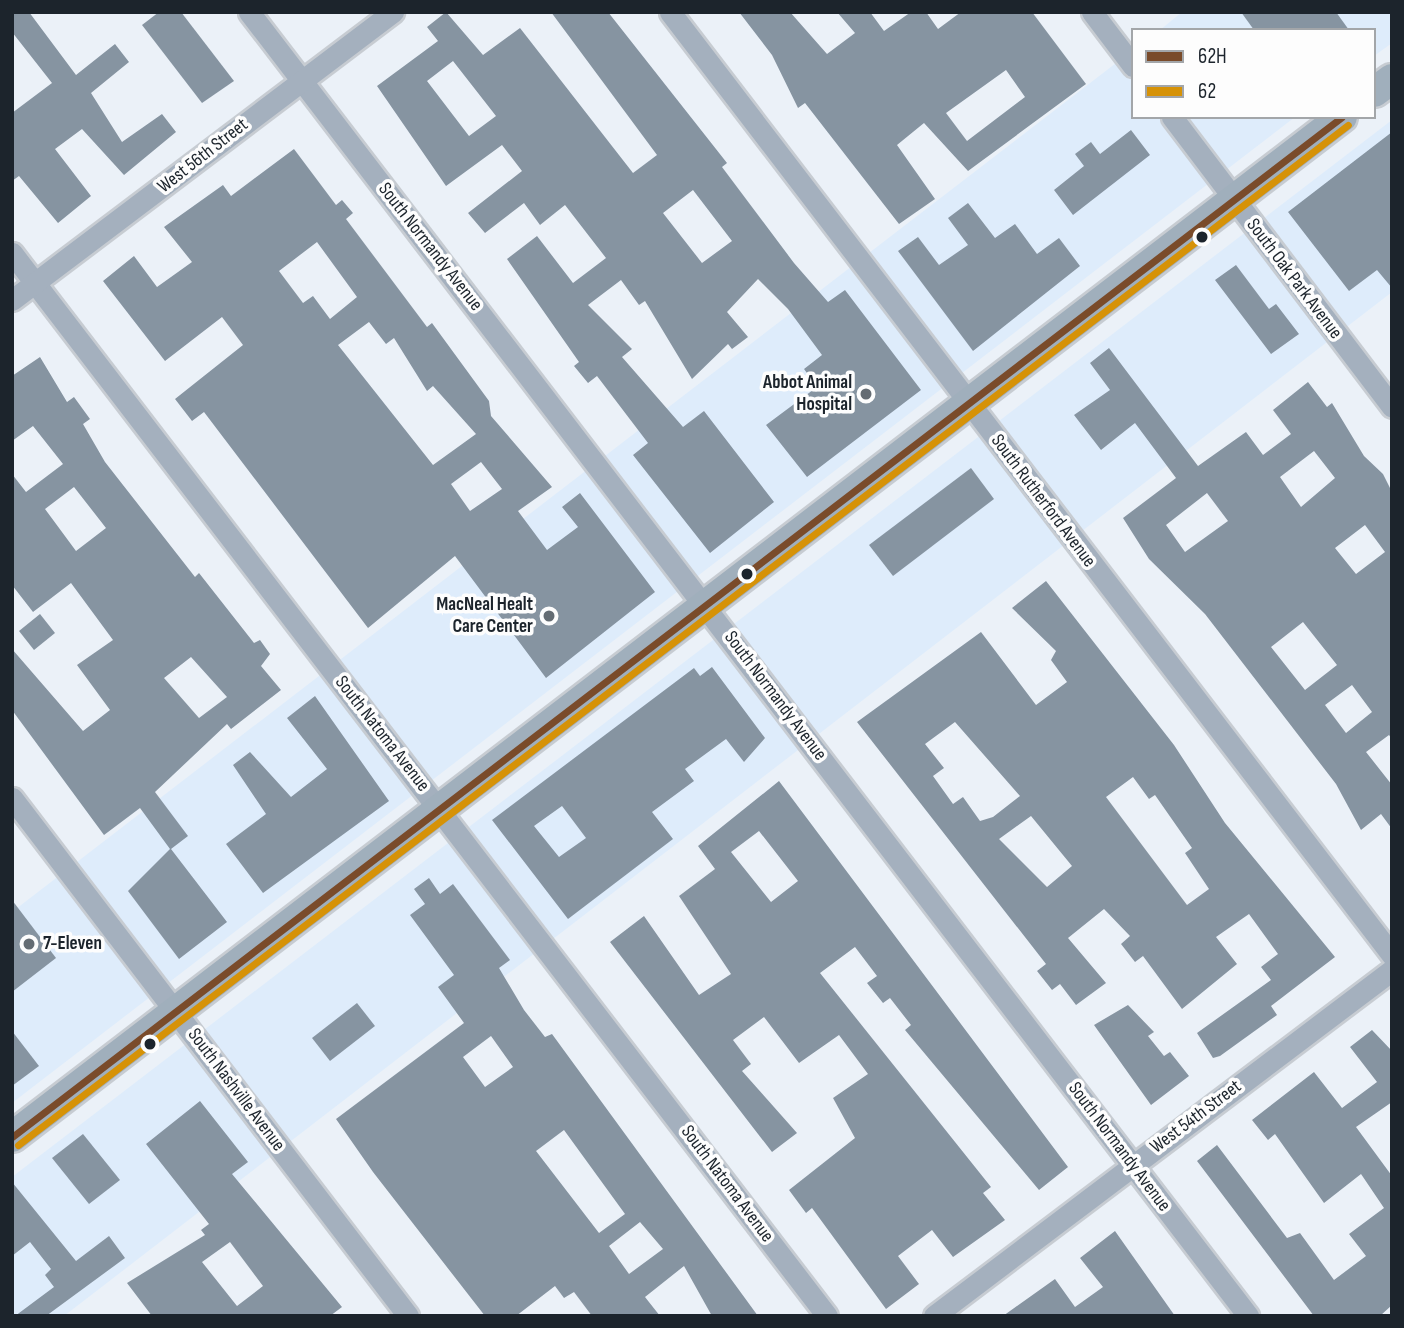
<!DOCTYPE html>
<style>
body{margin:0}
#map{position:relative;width:1404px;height:1328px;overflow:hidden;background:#ebf1f8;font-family:"Sofia Sans Condensed",sans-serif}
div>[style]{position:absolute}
.built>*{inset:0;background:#deecfb}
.building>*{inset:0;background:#8694a1}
.roads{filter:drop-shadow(2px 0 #c7ccd2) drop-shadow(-2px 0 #c7ccd2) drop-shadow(0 2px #c7ccd2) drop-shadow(0 -2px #c7ccd2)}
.street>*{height:21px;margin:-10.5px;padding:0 10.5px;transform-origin:10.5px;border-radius:10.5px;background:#a4b0be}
.secondary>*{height:30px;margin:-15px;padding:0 15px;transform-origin:15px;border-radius:15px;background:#a0afbc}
.bus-1>*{height:7px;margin:-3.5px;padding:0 3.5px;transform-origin:3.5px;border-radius:3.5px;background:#7a4b2a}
.bus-2>*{height:7px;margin:-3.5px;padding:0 3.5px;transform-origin:3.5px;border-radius:3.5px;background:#d69207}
.dots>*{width:19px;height:19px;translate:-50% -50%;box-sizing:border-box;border:4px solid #fdfdfd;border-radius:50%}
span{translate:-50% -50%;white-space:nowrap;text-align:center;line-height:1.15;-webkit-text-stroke:7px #fdfdfd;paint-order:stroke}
.street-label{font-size:19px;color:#1c242c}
.poi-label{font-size:19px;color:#1c242c;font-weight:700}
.right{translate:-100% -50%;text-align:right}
.left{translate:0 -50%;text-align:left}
.frame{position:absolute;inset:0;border:14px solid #1c242c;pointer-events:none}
.legend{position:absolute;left:1131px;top:28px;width:245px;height:91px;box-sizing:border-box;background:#fdfdfd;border:2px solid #a3a6a9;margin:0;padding:9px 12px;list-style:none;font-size:21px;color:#1c242c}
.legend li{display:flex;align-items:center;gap:14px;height:35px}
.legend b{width:35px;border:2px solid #a3a6a9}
</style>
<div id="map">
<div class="built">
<i style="clip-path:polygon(1182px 12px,1392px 12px,1392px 43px,1374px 56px,1374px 30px,1160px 30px)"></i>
<i style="clip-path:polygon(1133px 50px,1133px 117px,1295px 117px,12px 1103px,12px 912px)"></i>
<i style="clip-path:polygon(1392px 120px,1392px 292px,64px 1316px,12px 1316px,12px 1177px)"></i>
</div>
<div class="building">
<i style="clip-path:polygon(12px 12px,29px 12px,76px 75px,115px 44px,129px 62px,91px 93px,122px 142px,162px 114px,176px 132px,124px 175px,82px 129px,55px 149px,91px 196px,58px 223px,19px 176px,12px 181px,12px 113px,52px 83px,12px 32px)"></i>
<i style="clip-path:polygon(159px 12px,181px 12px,234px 81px,202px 103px,142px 25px)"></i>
<i style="clip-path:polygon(evenodd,446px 12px,483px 55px,520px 28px,633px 173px,657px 155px,551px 12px,608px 12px,727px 163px,722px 167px,794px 263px,828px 302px,845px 290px,921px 390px,807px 477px,766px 425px,817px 387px,804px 369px,822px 355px,788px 309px,758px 279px,727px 312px,748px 337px,732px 349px,728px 344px,692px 379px,645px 301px,639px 305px,621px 280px,588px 305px,632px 349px,622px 357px,683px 427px,704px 411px,774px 502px,710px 553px,633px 455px,648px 443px,597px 376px,588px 383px,574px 366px,579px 362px,507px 259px,537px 236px,573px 283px,606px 258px,565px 205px,540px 225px,524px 203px,485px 233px,468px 213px,522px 171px,502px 145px,446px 186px,377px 86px,438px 41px,427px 27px,446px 12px,453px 61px,496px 116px,469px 136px,427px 81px,453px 61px,446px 12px,693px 190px,732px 241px,702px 263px,663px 213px,693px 190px)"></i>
<i style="clip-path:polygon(evenodd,739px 12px,790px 12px,827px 54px,855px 33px,837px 12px,870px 12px,884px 31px,911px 12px,926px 12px,938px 29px,961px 12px,1032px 12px,1086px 84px,968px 171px,924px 123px,897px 145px,935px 199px,899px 224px,805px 103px,798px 108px,772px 55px,739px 12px,1006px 70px,1025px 97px,967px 141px,946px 113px,1006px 70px)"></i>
<i style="clip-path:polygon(1241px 12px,1336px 12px,1349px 30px,1254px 30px)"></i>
<i style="clip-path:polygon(1131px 130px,1150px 155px,1073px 215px,1054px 190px,1084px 166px,1075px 154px,1091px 142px,1100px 154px)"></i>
<i style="clip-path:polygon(1392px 132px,1392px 288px,1377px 270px,1349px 291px,1288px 212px)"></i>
<i style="clip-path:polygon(evenodd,294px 149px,336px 205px,342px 200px,353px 213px,346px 219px,427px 327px,432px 323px,489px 401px,491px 416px,552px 487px,518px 511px,547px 550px,578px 527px,562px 507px,580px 493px,655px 592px,546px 678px,455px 556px,368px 628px,204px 412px,192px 421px,175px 399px,243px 345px,222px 317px,165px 361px,103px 281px,134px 256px,157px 287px,192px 262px,164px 227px,223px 185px,231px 196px,294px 149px,317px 242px,357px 297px,330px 319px,313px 296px,303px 303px,279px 271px,317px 242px,294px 149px,369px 322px,386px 344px,394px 338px,427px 391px,433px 386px,476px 434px,433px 465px,338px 345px,369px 322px,294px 149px,481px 462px,502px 489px,470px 511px,451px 484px,481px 462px)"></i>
<i style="clip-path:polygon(968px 203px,995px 238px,1015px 224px,1037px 254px,1059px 238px,1080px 266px,973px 351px,898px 251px,918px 237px,939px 265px,968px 245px,948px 218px)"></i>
<i style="clip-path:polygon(1236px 265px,1269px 309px,1276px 304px,1299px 334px,1271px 354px,1215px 280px)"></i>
<i style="clip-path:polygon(evenodd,1109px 348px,1198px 466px,1246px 432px,1263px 455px,1291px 434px,1273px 410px,1308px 382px,1327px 407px,1332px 403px,1364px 456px,1383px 474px,1392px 492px,1392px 739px,1389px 735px,1366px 752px,1392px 785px,1392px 829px,1381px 814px,1361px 830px,1336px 784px,1205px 614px,1149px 559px,1123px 518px,1176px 478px,1135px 423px,1101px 450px,1074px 415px,1110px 390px,1090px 363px,1109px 348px,1314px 451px,1335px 478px,1301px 507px,1280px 477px,1314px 451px,1109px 348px,1207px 493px,1228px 521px,1185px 552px,1166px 525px,1207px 493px,1109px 348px,1365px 525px,1385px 552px,1356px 574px,1335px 548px,1365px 525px,1109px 348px,1303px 622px,1337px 665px,1305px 690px,1271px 647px,1303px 622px,1109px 348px,1352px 685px,1372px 712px,1346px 733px,1325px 705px,1352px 685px)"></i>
<i style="clip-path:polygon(evenodd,40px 357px,67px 402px,74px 397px,90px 419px,83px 424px,105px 462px,195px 577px,199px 573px,254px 643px,260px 640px,270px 654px,261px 666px,281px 690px,231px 729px,227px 724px,155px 792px,188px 836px,171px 849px,227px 922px,179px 959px,128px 891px,170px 849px,140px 808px,104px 835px,12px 710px,12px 649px,83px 731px,110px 710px,77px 665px,113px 640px,71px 583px,33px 612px,12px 585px,12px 474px,26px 492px,63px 464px,33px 426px,12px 441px,12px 376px,40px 357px,74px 487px,106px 528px,76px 551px,45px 509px,74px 487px,40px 357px,191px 657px,227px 697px,199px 718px,164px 678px,191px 657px)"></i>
<i style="clip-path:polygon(971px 468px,994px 499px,893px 576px,869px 545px)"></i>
<i style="clip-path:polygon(evenodd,1046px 581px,1174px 745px,1225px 823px,1335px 957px,1271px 1006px,1277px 1015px,1220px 1056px,1213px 1058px,1197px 1033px,1271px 980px,1261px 967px,1278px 954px,1249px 914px,1216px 937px,1237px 964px,1182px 1009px,1143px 956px,1135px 962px,1121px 944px,1130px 936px,1104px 909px,1068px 938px,1106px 983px,1076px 1005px,1060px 984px,1052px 990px,1037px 971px,1046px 964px,857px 722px,981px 632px,1036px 705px,1067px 682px,1051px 660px,1056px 651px,1012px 608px,1046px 581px,955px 722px,1020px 796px,993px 817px,980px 821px,963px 797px,953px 804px,933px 776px,944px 768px,925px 744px,955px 722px,1046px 581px,1133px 777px,1149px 799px,1155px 795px,1192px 848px,1185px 853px,1209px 889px,1187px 905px,1106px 797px,1133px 777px,1046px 581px,1031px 816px,1072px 866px,1047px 887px,999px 839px,1031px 816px)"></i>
<i style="clip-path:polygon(40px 614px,55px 633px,34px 650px,19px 631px)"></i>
<i style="clip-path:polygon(evenodd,712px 667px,765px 738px,744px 762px,726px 739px,685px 769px,694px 781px,652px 812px,673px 839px,568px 919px,492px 820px,694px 668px,700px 676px,712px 667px,562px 806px,586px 838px,559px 857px,534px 826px,562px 806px)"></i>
<i style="clip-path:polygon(315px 696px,389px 801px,263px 893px,226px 844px,266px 814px,233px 765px,250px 752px,291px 797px,327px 769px,287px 718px)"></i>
<i style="clip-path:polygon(evenodd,779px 781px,1068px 1167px,1039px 1190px,905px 1030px,911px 1025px,890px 998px,883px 1003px,867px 983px,877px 976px,855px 947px,820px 973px,991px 1187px,983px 1193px,1005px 1220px,953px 1257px,932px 1230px,898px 1256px,919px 1284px,886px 1309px,812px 1208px,806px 1213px,789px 1190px,855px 1138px,833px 1098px,868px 1074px,839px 1035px,799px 1063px,764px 1017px,733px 1040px,751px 1064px,742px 1071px,797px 1133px,772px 1152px,610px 942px,644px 916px,699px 995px,731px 974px,679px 896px,715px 869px,698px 846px,779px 781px,759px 831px,798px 881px,771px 902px,731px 852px,759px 831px)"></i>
<i style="clip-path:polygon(evenodd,429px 878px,440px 894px,453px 884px,510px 960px,499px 968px,524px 1010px,545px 1037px,552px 1034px,758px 1316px,712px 1316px,684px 1266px,645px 1297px,660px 1316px,592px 1316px,574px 1292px,564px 1298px,555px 1286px,516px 1316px,485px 1316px,373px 1172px,336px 1119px,464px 1023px,438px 987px,454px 975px,410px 915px,425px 904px,414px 889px,429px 878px,491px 1036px,513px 1067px,485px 1087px,463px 1057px,491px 1036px,429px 878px,564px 1130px,625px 1214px,599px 1233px,536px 1151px,564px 1130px,429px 878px,640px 1222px,663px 1249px,629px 1274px,609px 1246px,640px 1222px)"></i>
<i style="clip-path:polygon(12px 900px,56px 958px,12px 992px)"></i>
<i style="clip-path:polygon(357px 1003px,375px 1026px,330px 1061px,312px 1038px)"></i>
<i style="clip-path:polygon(1128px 1005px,1154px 1032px,1148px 1036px,1164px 1056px,1170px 1052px,1189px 1076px,1151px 1105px,1094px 1025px)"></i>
<i style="clip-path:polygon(1372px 1030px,1392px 1051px,1392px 1102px,1356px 1127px,1392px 1176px,1392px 1305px,1380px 1316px,1314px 1316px,1197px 1161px,1217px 1145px,1287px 1238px,1300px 1233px,1334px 1280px,1366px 1256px,1349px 1234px,1384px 1208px,1361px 1174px,1324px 1203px,1275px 1134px,1268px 1140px,1252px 1120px,1314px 1072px,1342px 1108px,1377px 1082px,1350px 1047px)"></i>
<i style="clip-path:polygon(12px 1031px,39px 1066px,12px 1086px)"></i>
<i style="clip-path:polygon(evenodd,200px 1101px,248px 1162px,232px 1174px,342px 1307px,330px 1316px,152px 1316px,127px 1283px,205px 1235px,201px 1230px,209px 1224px,146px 1144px,200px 1101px,230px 1242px,263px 1286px,237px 1306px,202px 1262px,230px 1242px)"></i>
<i style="clip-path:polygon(83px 1134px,120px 1180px,89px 1204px,52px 1158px)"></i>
<i style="clip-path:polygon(12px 1182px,76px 1261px,109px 1236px,125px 1258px,46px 1316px,15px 1316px,54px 1287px,45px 1275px,51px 1269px,30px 1242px,12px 1256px)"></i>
<i style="clip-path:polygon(1115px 1231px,1175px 1316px,1003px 1316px,1055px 1279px,1075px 1307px,1103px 1287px,1080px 1258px)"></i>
</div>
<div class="roads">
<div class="street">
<i style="left:249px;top:12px;width:1643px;rotate:52.54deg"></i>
<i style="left:670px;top:12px;width:1188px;rotate:52.56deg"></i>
<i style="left:1092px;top:12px;width:68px;rotate:52.8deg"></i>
<i style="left:1172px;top:117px;width:364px;rotate:52.8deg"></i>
<i style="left:12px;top:253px;width:1339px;rotate:52.52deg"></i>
<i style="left:12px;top:300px;width:478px;rotate:-37.1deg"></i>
<i style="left:12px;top:798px;width:652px;rotate:52.6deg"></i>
<i style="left:934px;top:1316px;width:574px;rotate:-37.07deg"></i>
</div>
<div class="secondary">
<i style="left:1374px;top:92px;width:22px;rotate:-36deg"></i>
<i style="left:12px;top:1137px;width:1676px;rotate:-37.49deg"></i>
</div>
</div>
<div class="bus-1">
<i style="left:12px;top:1137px;width:1676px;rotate:-37.49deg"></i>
</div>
<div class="bus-2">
<i style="left:18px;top:1145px;width:1676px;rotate:-37.49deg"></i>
</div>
<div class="dots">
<i style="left:1202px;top:237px;background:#1c242c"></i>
<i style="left:866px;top:394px;background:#646c73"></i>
<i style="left:747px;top:574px;background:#1c242c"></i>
<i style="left:549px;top:616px;background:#646c73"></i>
<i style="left:29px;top:944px;background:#646c73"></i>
<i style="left:150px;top:1044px;background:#1c242c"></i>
</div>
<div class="street-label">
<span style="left:203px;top:156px;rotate:-38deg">West 56th Street</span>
<span style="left:430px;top:247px;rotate:52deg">South Normandy Avenue</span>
<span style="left:1294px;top:279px;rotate:53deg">South Oak Park Avenue</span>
<span style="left:1043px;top:501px;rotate:53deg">South Rutherford Avenue</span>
<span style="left:775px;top:696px;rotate:53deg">South Normandy Avenue</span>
<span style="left:382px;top:734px;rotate:52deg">South Natoma Avenue</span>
<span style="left:236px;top:1090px;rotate:53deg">South Nashville Avenue</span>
<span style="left:1196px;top:1117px;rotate:-37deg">West 54th Street</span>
<span style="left:1119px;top:1147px;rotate:53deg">South Normandy Avenue</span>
<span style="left:727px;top:1184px;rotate:53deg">South Natoma Avenue</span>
</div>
<div class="poi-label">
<span class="right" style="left:852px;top:394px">Abbot Animal<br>Hospital</span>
<span class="right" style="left:533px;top:616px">MacNeal Healt<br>Care Center</span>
<span class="left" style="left:43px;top:944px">7-Eleven</span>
</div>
<div class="frame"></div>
<ul class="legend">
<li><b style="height:9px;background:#7a4b2a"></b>62H</li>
<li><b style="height:9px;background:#d69207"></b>62</li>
</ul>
</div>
